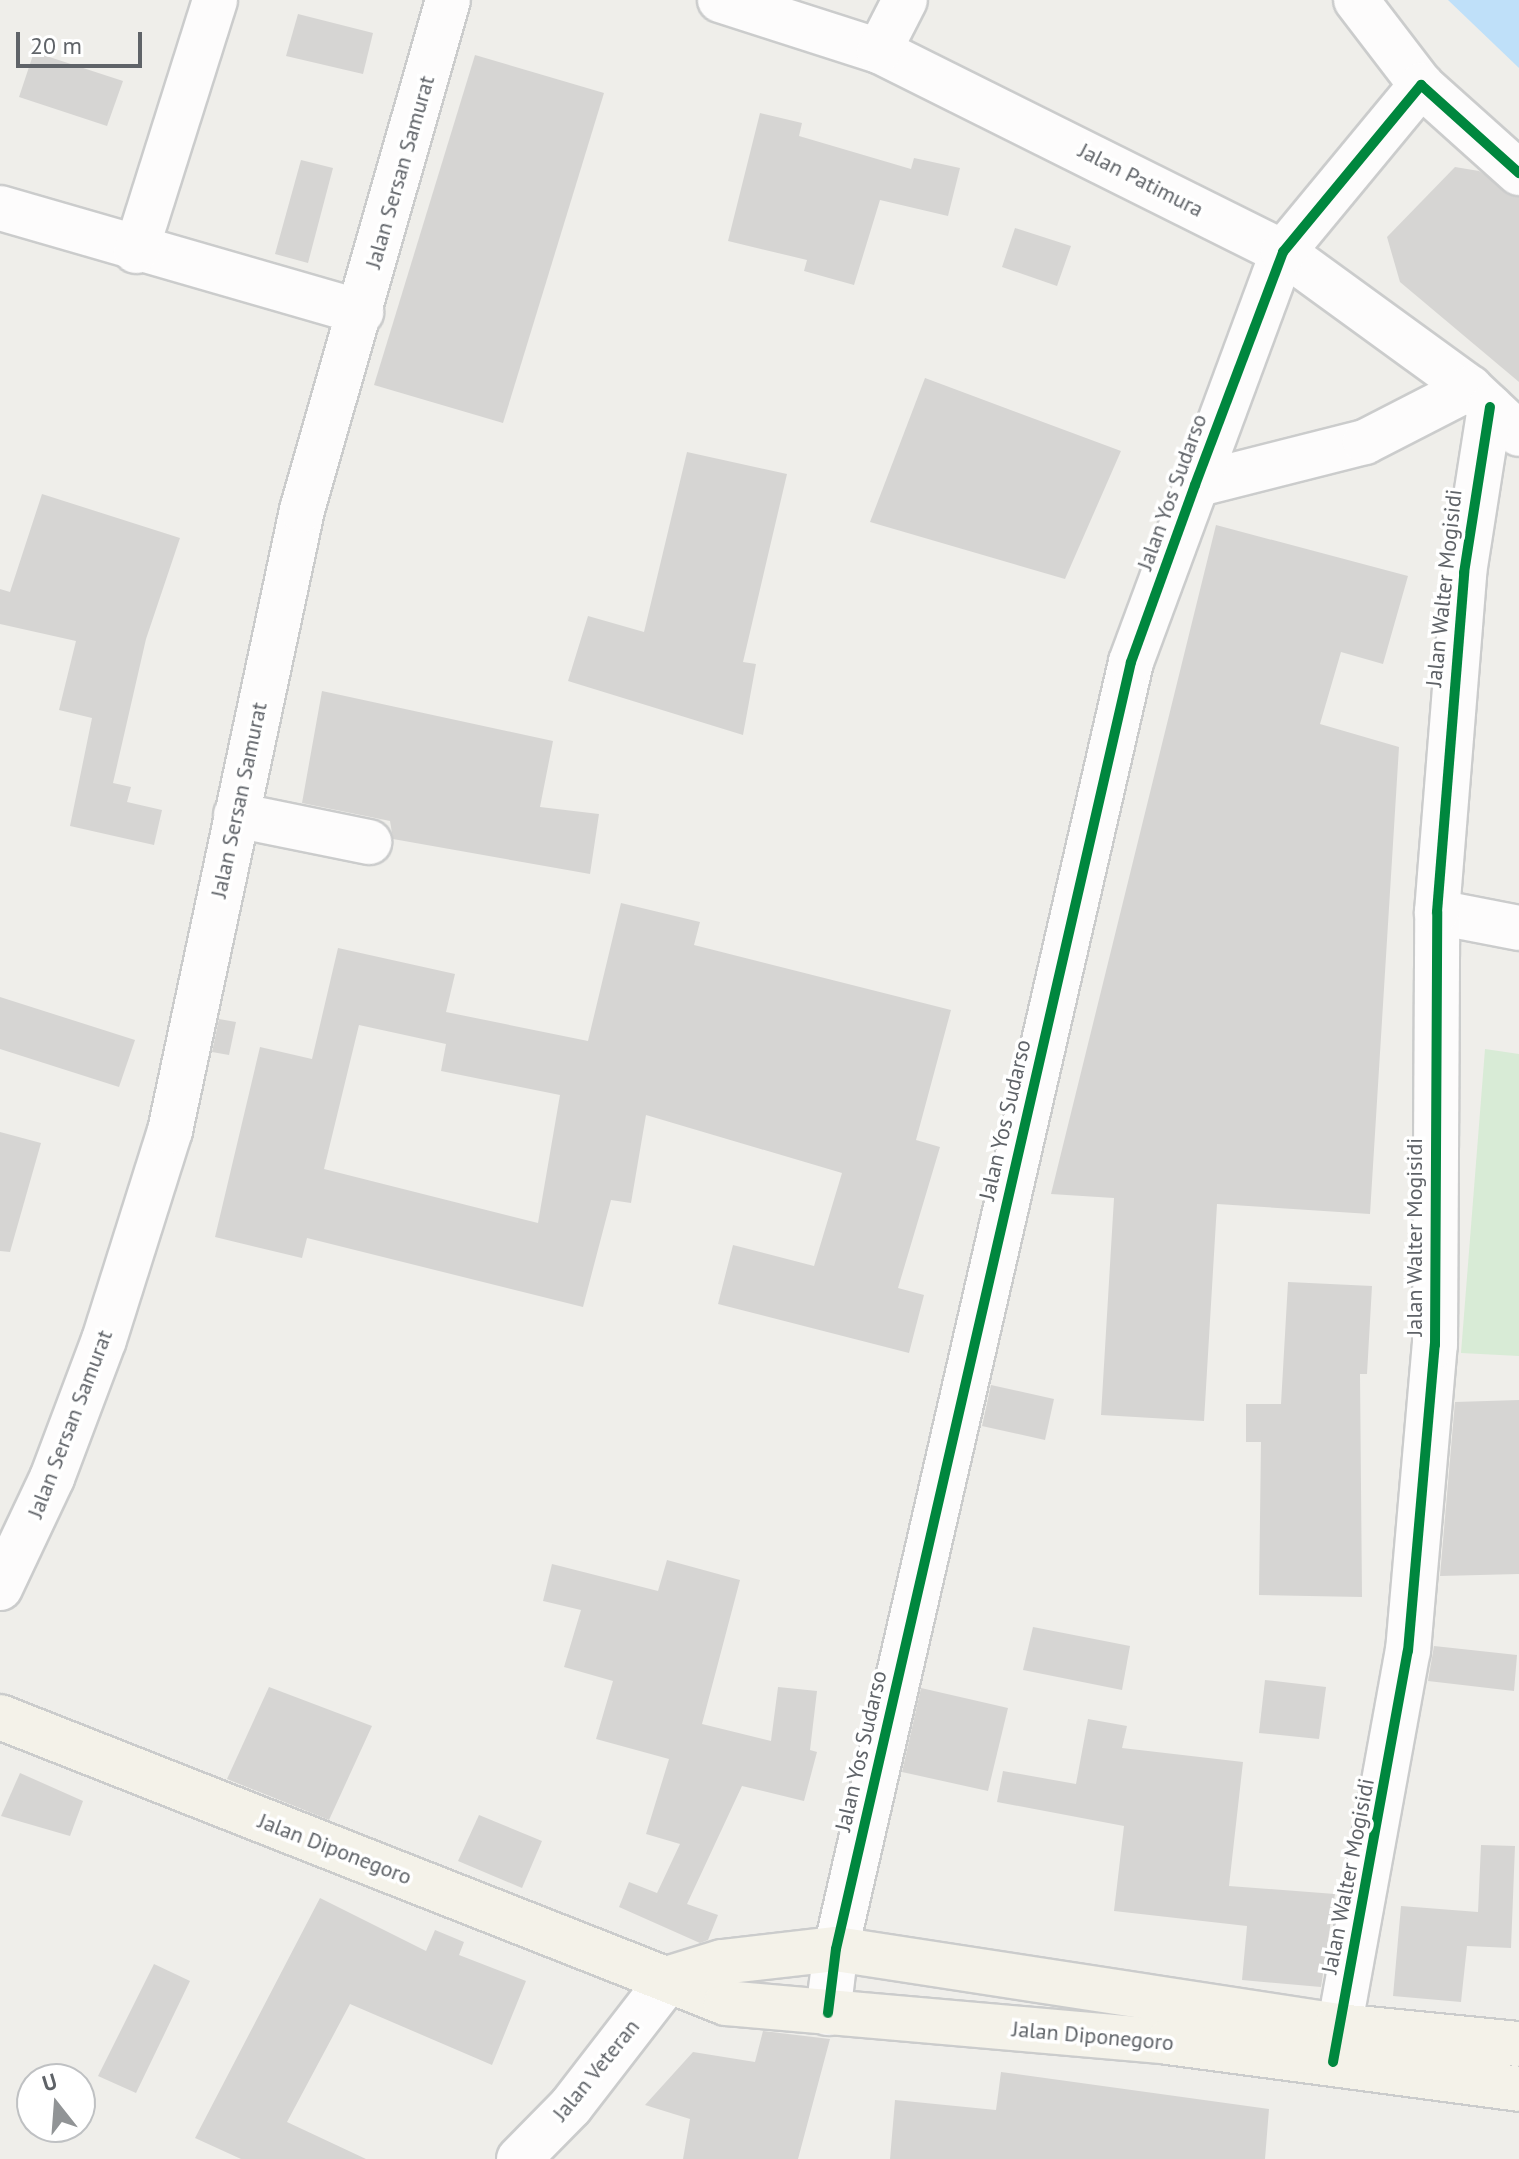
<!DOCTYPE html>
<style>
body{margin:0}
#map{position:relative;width:1519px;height:2159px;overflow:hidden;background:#efeeea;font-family:"PT Sans",sans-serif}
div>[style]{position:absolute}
.green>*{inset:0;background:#d8ebd6}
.water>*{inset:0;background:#bfe0f9}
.building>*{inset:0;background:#d6d5d3}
.roads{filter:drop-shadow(2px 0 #cbcccc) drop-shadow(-2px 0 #cbcccc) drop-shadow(0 2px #cbcccc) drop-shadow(0 -2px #cbcccc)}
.minor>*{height:44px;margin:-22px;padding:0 22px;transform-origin:22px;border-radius:22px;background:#fdfcfc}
.major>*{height:44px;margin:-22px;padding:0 22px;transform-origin:22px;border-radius:22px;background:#f4f2e9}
.cycleway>*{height:10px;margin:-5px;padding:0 5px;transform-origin:5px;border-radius:5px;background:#00873e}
span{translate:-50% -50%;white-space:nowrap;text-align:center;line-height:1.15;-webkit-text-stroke:7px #fff;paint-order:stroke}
.street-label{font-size:22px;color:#5f6368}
.north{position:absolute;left:16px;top:2063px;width:80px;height:80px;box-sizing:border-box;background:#fff;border:2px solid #bfc1c3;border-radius:50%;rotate:343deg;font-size:22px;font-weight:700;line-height:32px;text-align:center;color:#5f6368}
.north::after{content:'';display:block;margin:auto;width:28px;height:36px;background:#919496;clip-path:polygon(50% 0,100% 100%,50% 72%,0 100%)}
.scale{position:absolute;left:16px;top:32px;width:126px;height:36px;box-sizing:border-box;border:4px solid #5f6368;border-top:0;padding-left:10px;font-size:24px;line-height:28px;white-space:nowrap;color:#5f6368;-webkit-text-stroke:6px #fff;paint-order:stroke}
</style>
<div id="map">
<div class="green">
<i style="clip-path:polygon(1485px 1049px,1519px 1054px,1519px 1356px,1461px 1353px)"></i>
</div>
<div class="water">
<i style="clip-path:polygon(1448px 0,1519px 0,1519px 68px)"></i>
</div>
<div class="building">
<i style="clip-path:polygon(298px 14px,373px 33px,363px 74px,286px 56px)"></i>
<i style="clip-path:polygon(34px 52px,123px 81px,107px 126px,19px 97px)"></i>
<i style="clip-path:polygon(475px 55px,604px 93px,503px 423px,374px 385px)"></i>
<i style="clip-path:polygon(760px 113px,802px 123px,799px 136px,911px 169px,914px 158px,960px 168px,948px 216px,880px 200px,854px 285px,804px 271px,807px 260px,728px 241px)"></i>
<i style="clip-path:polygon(301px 160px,333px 168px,308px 263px,275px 254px)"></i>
<i style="clip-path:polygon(1455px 167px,1479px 171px,1519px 197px,1519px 382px,1400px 282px,1387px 237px)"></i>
<i style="clip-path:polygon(1015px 228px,1071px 246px,1057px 286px,1002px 267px)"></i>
<i style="clip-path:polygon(925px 378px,1121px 451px,1065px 579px,870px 522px)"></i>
<i style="clip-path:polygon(687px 452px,787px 474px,743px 662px,756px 664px,743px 735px,568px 681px,588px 616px,644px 632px)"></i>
<i style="clip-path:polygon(42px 494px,180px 538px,146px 639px,113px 783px,131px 787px,127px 802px,162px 810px,154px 845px,70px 826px,92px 718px,59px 710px,76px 641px,0 624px,0 589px,10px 592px)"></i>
<i style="clip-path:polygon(1216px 525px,1408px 576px,1383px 664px,1341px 652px,1320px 724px,1399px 747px,1370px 1214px,1217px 1204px,1204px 1421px,1101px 1415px,1114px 1198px,1051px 1194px)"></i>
<i style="clip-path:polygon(322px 691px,553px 741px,540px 807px,599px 814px,590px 874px,393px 839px,390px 821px,302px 803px)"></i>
<i style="clip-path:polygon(evenodd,621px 903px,700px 922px,694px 945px,951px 1010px,916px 1140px,940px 1147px,898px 1288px,924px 1295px,909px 1353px,718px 1304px,733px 1245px,814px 1266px,842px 1173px,646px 1115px,631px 1203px,611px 1200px,583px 1307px,307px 1238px,302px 1258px,215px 1237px,260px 1047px,312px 1059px,338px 948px,455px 974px,446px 1012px,588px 1041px,621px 903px,359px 1025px,446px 1044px,441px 1071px,560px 1095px,538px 1223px,324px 1169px,359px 1025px)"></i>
<i style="clip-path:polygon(0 997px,135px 1040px,119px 1087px,0 1049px)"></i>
<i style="clip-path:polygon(219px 1019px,236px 1022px,229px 1055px,212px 1052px)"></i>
<i style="clip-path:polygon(0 1132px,41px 1143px,10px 1252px,0 1251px)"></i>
<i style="clip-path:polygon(1288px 1282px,1372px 1286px,1367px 1374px,1360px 1374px,1362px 1597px,1259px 1595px,1261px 1442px,1246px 1442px,1246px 1404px,1281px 1404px)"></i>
<i style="clip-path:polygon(991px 1385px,1054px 1399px,1045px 1440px,982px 1426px)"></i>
<i style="clip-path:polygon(1519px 1400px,1519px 1574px,1440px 1576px,1455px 1402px)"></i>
<i style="clip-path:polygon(667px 1560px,740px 1580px,702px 1724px,771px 1741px,778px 1687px,817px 1691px,810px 1750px,817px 1752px,804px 1801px,742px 1786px,687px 1904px,718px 1915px,708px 1940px,700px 1943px,619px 1907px,629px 1882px,657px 1893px,680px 1844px,646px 1834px,669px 1759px,596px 1739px,613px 1681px,564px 1667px,581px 1610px,543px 1601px,552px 1564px,658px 1591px)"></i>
<i style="clip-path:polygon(1033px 1627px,1130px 1646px,1122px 1690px,1023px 1670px)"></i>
<i style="clip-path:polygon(1434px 1646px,1517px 1655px,1514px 1691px,1428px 1681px)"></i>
<i style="clip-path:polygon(1265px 1680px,1326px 1687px,1319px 1739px,1259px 1733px)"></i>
<i style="clip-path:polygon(269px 1687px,372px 1726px,329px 1820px,227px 1779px)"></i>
<i style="clip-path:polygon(921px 1688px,1008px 1708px,988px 1791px,902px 1772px)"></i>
<i style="clip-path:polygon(1088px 1719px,1127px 1726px,1122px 1748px,1243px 1762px,1229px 1886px,1335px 1894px,1321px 1987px,1242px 1980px,1247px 1926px,1114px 1911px,1124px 1826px,997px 1802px,1003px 1771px,1076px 1784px)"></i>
<i style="clip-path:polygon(20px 1773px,83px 1801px,70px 1836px,1px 1816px)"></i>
<i style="clip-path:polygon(479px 1815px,542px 1841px,522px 1888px,458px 1861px)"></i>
<i style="clip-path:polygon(1481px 1845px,1515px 1846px,1511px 1948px,1467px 1946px,1461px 2002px,1393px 1996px,1401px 1906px,1478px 1912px)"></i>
<i style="clip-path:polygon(320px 1898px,426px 1951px,435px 1930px,464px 1942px,459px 1955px,526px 1981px,492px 2065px,350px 2004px,287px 2122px,366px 2159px,241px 2159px,195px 2138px)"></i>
<i style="clip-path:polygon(154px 1964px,190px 1981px,136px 2093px,98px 2076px)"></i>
<i style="clip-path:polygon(763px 2031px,830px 2039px,798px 2159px,683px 2159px,690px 2119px,645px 2105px,693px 2052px,755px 2062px)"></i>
<i style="clip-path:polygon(1001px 2072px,1269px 2109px,1265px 2159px,890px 2159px,895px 2100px,996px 2110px)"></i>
</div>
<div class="roads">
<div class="minor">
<i style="left:720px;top:0;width:167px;rotate:17.8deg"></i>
<i style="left:879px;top:51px;width:451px;rotate:26.5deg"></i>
<i style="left:1283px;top:252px;width:231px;rotate:36deg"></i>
<i style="left:1470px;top:388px;width:67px;rotate:43.2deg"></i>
<i style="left:1356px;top:0;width:107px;rotate:52.6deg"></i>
<i style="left:1421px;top:85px;width:132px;rotate:41.9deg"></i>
<i style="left:879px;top:51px;width:57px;rotate:-63deg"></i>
<i style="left:0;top:208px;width:376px;rotate:16.1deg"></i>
<i style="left:136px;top:251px;width:263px;rotate:-72.5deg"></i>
<i style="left:1195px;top:485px;width:175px;rotate:-14.2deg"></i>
<i style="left:1365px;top:442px;width:118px;rotate:-27.2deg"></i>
<i style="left:236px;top:815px;width:136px;rotate:11.5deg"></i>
<i style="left:1437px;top:912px;width:84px;rotate:11deg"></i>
<i style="left:0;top:1588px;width:122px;rotate:-64.7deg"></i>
<i style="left:52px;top:1478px;width:147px;rotate:-69.4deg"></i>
<i style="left:104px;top:1340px;width:219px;rotate:-72.5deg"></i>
<i style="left:170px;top:1131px;width:635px;rotate:-78deg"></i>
<i style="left:302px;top:510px;width:530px;rotate:-74.02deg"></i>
<i style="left:828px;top:2013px;width:64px;rotate:-82.9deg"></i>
<i style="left:836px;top:1949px;width:1320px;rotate:-77.09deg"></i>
<i style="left:1131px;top:662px;width:437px;rotate:-69.7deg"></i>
<i style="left:1283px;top:252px;width:217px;rotate:-50.4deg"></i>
<i style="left:1333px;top:2062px;width:418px;rotate:-79.7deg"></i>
<i style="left:1408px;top:1651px;width:307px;rotate:-85deg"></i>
<i style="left:1435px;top:1345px;width:433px;rotate:-89.7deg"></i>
<i style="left:1437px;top:912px;width:340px;rotate:-85.4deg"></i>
<i style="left:1464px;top:573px;width:168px;rotate:-81.1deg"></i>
<i style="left:519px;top:2159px;width:74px;rotate:-45.5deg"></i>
<i style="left:571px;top:2106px;width:162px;rotate:-52.3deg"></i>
</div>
<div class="major">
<i style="left:0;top:1717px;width:780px;rotate:21.5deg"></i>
<i style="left:726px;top:2003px;width:444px;rotate:5deg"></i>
<i style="left:1168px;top:2042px;width:354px;rotate:7.6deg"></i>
<i style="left:670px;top:1978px;width:54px;rotate:-17.1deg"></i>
<i style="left:722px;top:1962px;width:115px;rotate:-6.5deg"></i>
<i style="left:836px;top:1949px;width:508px;rotate:8.72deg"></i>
<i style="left:1338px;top:2026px;width:182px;rotate:5.7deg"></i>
</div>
</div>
<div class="cycleway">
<i style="left:828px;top:2013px;width:64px;rotate:-82.9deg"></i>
<i style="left:836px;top:1949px;width:1320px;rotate:-77.09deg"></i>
<i style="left:1131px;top:662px;width:188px;rotate:-70.1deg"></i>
<i style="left:1195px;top:485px;width:249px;rotate:-69.3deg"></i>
<i style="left:1283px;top:252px;width:217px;rotate:-50.4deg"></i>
<i style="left:1421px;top:85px;width:132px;rotate:41.9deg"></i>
<i style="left:1333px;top:2062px;width:418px;rotate:-79.7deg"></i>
<i style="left:1408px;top:1651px;width:307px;rotate:-85deg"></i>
<i style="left:1435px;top:1345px;width:433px;rotate:-89.7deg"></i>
<i style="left:1437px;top:912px;width:340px;rotate:-85.4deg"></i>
<i style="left:1464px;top:573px;width:168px;rotate:-81.1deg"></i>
</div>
<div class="street-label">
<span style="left:400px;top:172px;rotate:-74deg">Jalan Sersan Samurat</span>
<span style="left:1141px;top:180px;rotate:27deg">Jalan Patimura</span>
<span style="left:1172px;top:492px;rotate:-70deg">Jalan Yos Sudarso</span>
<span style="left:1444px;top:588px;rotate:-84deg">Jalan Walter Mogisidi</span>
<span style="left:239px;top:800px;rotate:-78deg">Jalan Sersan Samurat</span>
<span style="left:1005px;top:1120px;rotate:-77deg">Jalan Yos Sudarso</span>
<span style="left:1415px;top:1237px;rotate:-90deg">Jalan Walter Mogisidi</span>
<span style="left:70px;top:1424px;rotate:-69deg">Jalan Sersan Samurat</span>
<span style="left:861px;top:1751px;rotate:-77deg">Jalan Yos Sudarso</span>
<span style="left:335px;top:1849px;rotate:21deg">Jalan Diponegoro</span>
<span style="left:1348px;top:1876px;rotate:-79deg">Jalan Walter Mogisidi</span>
<span style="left:1093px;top:2036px;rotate:5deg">Jalan Diponegoro</span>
<span style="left:596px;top:2070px;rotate:-51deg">Jalan Veteran</span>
</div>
<div class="north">U</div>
<div class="scale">20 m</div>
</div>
